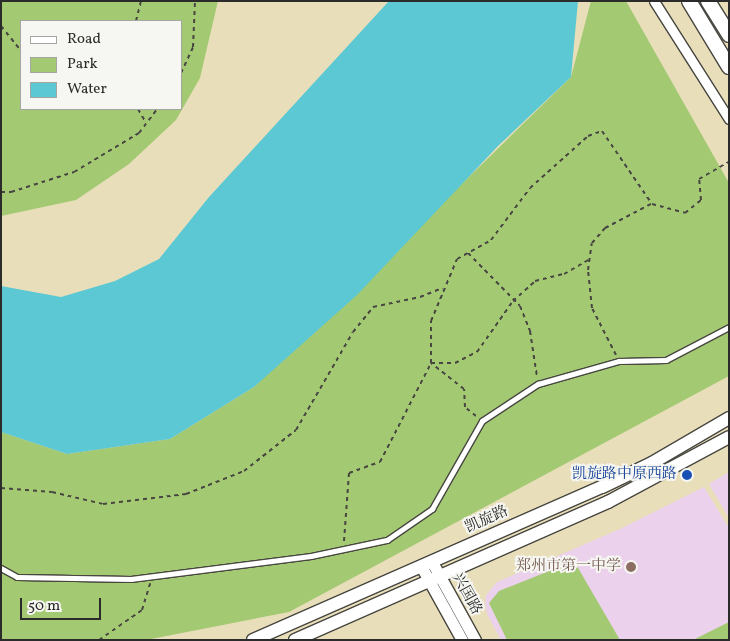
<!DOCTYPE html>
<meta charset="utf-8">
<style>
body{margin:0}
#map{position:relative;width:730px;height:641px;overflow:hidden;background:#e8deba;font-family:Vollkorn,"Noto Serif SC",serif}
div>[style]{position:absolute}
.built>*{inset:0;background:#ebd1eb}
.green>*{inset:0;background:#a4c973}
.water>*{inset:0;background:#5cc8d4}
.path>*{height:2px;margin-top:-1px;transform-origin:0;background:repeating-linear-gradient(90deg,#474640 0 4px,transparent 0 8px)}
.roads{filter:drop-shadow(1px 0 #474640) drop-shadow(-1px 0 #474640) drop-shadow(0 1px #474640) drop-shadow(0 -1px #474640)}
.service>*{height:4.5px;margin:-2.25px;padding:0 2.25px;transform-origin:2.25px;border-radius:2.25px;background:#fff}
.minor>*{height:9px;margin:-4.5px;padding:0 4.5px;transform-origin:4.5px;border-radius:4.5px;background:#fff}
.tertiary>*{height:11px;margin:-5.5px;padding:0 5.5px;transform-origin:5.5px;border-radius:5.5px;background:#fff}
.secondary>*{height:12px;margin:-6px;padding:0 6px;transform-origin:6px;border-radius:6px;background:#fff}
.primary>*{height:14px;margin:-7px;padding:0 7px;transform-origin:7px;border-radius:7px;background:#fff}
.dots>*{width:14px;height:14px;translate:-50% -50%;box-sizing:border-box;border:2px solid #f6f6f2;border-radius:50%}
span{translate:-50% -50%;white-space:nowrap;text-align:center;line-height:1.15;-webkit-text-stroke:4px #f6f6f2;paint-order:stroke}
.transit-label{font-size:15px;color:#164399}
.right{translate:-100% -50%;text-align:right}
.street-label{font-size:15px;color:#2b2b2b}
.education-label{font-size:15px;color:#785e54}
.frame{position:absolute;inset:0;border:2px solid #2b2b2b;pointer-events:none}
.legend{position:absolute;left:20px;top:20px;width:162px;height:90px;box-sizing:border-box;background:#f6f6f2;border:1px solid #a5a5a2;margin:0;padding:6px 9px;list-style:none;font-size:15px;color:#2b2b2b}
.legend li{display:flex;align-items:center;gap:10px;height:25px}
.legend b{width:25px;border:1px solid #a5a5a2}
.scale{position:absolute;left:20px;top:598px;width:81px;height:22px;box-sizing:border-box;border:2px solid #2b2b2b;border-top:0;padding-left:6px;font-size:15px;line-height:18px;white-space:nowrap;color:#2b2b2b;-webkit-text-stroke:4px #f6f6f2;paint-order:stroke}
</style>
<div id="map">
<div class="built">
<i style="clip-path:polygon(729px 472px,729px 518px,709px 484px)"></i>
<i style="clip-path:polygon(704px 487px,729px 528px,729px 640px,501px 640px,487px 614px,485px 603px,486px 595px,497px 582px,620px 529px)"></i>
</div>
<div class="green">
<i style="clip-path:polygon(evenodd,1px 1px,218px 1px,200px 78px,176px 120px,129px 164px,76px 200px,1px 216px,1px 1px,21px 21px,181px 21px,181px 109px,21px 109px,21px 21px)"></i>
<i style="clip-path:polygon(591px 1px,626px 1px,729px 183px,729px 376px,289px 612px,146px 640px,1px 640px,1px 432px,67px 454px,170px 439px,254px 387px,571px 77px)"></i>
<i style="clip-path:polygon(574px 561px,620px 640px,507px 640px,489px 603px,499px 591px)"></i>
<i style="clip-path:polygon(729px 622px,729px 640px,693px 640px)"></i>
</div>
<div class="water">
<i style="clip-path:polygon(389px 1px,578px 1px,571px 77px,498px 146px,357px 295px,254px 387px,170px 439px,67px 454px,1px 432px,1px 286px,61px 297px,115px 281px,159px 259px,209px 197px)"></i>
</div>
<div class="path">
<i style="left:136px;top:21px;width:21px;rotate:-76deg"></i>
<i style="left:1px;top:26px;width:32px;rotate:51deg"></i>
<i style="left:181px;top:73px;width:29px;rotate:-65deg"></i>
<i style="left:193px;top:47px;width:46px;rotate:-87.5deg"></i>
<i style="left:138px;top:109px;width:16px;rotate:60deg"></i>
<i style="left:1px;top:192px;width:10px"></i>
<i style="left:11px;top:192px;width:66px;rotate:-17.6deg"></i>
<i style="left:74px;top:172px;width:76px;rotate:-31deg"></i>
<i style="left:139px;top:133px;width:30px;rotate:-53deg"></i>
<i style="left:468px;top:253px;width:74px;rotate:45.5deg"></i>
<i style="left:520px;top:306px;width:27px;rotate:68deg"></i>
<i style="left:530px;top:331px;width:47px;rotate:81.3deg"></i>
<i style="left:616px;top:355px;width:53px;rotate:-117.1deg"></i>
<i style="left:592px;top:308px;width:38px;rotate:-96deg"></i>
<i style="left:588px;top:270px;width:27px;rotate:-82deg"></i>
<i style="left:592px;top:243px;width:20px;rotate:-49deg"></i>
<i style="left:605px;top:228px;width:52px;rotate:-27.6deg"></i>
<i style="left:476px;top:416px;width:14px;rotate:-141deg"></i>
<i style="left:465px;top:407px;width:18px;rotate:-93deg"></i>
<i style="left:464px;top:389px;width:42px;rotate:-141.8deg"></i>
<i style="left:431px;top:363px;width:42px;rotate:-90deg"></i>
<i style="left:431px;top:321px;width:67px;rotate:-67.2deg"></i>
<i style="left:457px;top:259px;width:39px;rotate:-29deg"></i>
<i style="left:491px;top:240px;width:65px;rotate:-53.1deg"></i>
<i style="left:530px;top:188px;width:78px;rotate:-41.9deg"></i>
<i style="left:588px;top:136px;width:15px;rotate:-20deg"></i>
<i style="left:602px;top:131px;width:88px;rotate:55.6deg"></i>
<i style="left:652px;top:204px;width:34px;rotate:15deg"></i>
<i style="left:685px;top:213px;width:21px;rotate:-39deg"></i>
<i style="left:701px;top:200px;width:21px;rotate:-95deg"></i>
<i style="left:699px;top:179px;width:34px;rotate:-30deg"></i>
<i style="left:1px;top:488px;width:51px;rotate:4.5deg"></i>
<i style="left:52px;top:492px;width:52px;rotate:13.2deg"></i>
<i style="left:103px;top:504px;width:84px;rotate:-6.9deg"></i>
<i style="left:186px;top:494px;width:62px;rotate:-21.6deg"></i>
<i style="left:244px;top:471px;width:66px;rotate:-38.3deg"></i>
<i style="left:296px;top:430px;width:113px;rotate:-59.8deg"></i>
<i style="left:353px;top:332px;width:32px;rotate:-51deg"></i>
<i style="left:373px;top:307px;width:48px;rotate:-12deg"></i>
<i style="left:420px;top:297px;width:24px;rotate:-22deg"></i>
<i style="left:344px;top:541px;width:68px;rotate:-85.8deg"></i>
<i style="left:349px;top:473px;width:33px;rotate:-20deg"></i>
<i style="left:380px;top:462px;width:111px;rotate:-62.7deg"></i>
<i style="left:431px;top:363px;width:24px"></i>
<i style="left:455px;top:363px;width:25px;rotate:-27deg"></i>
<i style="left:477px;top:352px;width:62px;rotate:-54.8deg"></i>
<i style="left:513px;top:301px;width:30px;rotate:-42deg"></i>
<i style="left:535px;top:281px;width:30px;rotate:-14deg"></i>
<i style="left:564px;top:274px;width:30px;rotate:-30deg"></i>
<i style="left:99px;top:640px;width:52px;rotate:-34.9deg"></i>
<i style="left:142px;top:610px;width:28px;rotate:-73deg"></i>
</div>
<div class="roads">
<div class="service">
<i style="left:1px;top:568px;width:18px;rotate:29deg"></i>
<i style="left:17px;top:577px;width:114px;rotate:1deg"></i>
<i style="left:131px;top:579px;width:181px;rotate:-7.3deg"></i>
<i style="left:311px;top:556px;width:78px;rotate:-11.9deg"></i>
<i style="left:387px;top:540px;width:55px;rotate:-34.6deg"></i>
<i style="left:432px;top:509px;width:101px;rotate:-60.4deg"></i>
<i style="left:482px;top:421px;width:67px;rotate:-33.5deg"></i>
<i style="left:538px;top:384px;width:84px;rotate:-15.9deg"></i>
<i style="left:619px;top:361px;width:47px;rotate:-1.2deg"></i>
<i style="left:666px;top:360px;width:71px;rotate:-27.6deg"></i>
</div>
<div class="minor">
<i style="left:654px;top:1px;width:140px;rotate:57.6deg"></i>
</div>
<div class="tertiary">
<i style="left:432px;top:562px;width:89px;rotate:61.1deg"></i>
<i style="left:421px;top:566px;width:85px;rotate:61deg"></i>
</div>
<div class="secondary">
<i style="left:253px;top:640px;width:381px;rotate:-23.7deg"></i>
<i style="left:602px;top:487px;width:55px;rotate:-25.6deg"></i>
<i style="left:652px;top:463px;width:89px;rotate:-30.3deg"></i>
<i style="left:295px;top:640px;width:342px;rotate:-23.8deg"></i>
<i style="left:608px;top:502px;width:137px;rotate:-28.2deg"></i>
</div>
<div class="primary">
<i style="left:689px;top:1px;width:77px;rotate:58.8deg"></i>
<i style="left:708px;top:1px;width:40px;rotate:58deg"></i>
</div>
</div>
<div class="dots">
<i style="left:687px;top:475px;background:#1a4fb4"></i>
<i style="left:631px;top:567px;background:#8d6e63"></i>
</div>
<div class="transit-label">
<span class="right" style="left:677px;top:475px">凯旋路中原西路</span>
</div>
<div class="street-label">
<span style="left:487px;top:520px;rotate:-24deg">凯旋路</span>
<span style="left:466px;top:594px;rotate:61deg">兴国路</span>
</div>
<div class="education-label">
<span class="right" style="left:621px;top:567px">郑州市第一中学</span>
</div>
<div class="frame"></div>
<ul class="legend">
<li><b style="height:6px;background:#fff"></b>Road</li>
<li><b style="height:14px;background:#a4c973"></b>Park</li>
<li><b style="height:14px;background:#5cc8d4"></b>Water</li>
</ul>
<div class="scale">50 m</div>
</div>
